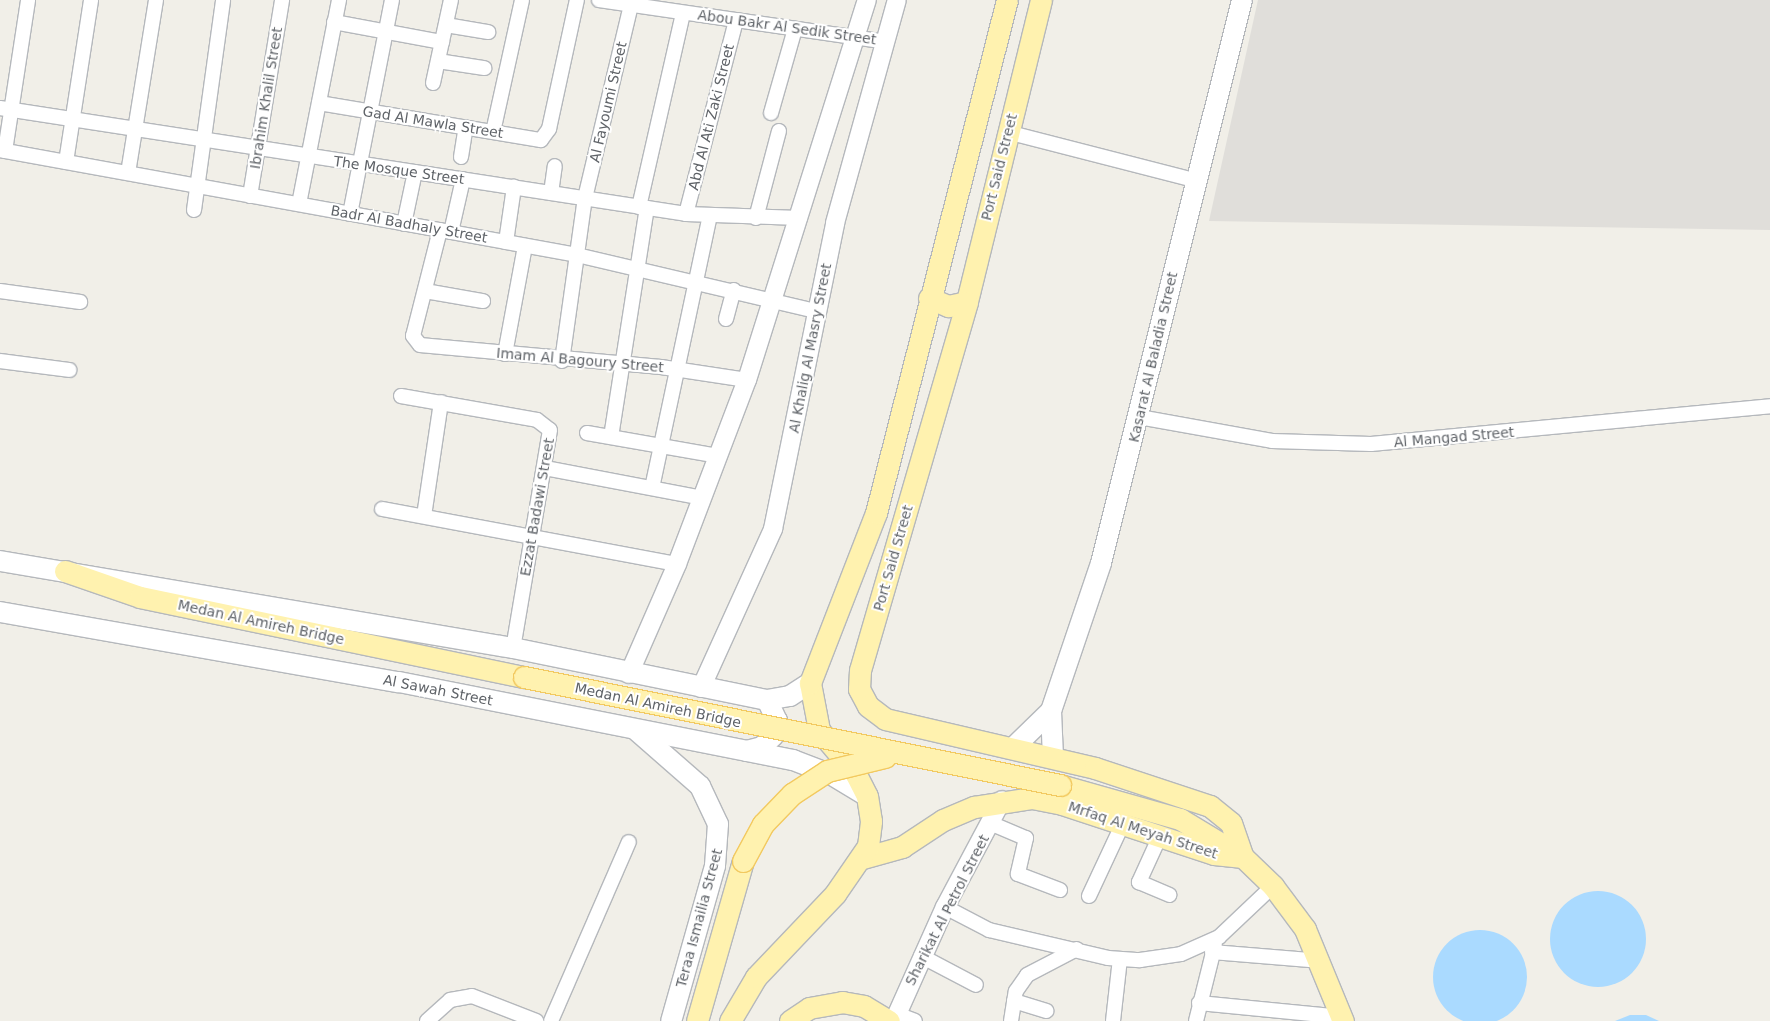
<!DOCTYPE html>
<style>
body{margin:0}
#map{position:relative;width:1770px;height:1021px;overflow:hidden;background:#f1efe8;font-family:"DejaVu Sans",sans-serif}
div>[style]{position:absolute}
.industrial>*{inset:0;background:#e0deda}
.water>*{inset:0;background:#aadaff}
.round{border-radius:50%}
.roads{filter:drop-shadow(1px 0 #b5b8bc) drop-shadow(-1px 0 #b5b8bc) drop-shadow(0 1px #b5b8bc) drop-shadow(0 -1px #b5b8bc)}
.minor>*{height:14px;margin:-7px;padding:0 7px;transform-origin:7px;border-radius:7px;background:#fff}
.tertiary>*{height:18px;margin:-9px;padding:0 9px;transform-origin:9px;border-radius:9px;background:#fff}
.secondary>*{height:20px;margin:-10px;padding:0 10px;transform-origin:10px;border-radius:10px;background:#fff}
.primary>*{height:21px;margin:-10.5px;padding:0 10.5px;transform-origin:10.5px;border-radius:10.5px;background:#fff2af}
.bridges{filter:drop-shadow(1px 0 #f2c960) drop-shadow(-1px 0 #f2c960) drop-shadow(0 1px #f2c960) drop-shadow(0 -1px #f2c960)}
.primary-bridge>*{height:21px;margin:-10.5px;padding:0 10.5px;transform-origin:10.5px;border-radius:10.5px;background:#fff2af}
span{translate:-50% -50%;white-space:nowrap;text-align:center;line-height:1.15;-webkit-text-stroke:4px #fff;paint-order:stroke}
.street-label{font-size:14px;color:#5f6368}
</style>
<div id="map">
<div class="industrial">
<i style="clip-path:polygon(1258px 0,1770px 0,1770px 230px,1209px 221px)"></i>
</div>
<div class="water">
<i class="round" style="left:1550px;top:891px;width:96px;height:96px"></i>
<i class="round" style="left:1433px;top:930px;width:94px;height:94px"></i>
<i style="clip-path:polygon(1630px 1015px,1646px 1015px,1659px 1021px,1615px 1021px)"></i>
</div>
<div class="roads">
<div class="minor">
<i style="left:599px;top:0;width:290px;rotate:8.3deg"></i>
<i style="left:334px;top:22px;width:110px;rotate:10.5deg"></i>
<i style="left:446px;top:25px;width:43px;rotate:9.5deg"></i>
<i style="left:438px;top:61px;width:47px;rotate:8.7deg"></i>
<i style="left:433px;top:83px;width:85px;rotate:-77.8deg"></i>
<i style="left:319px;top:103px;width:225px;rotate:9.5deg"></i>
<i style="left:541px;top:140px;width:14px;rotate:-54deg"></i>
<i style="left:549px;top:129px;width:132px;rotate:-77.8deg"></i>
<i style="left:0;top:108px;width:694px;rotate:8.78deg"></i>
<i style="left:686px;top:214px;width:114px;rotate:2deg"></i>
<i style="left:771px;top:113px;width:87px;rotate:-74.1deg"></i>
<i style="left:493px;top:132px;width:135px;rotate:-77.6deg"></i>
<i style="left:1007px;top:132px;width:193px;rotate:14.4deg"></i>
<i style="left:0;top:150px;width:586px;rotate:10.31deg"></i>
<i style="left:577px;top:255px;width:245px;rotate:13.2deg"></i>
<i style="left:5px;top:151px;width:153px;rotate:-81.3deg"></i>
<i style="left:461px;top:157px;width:30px;rotate:-81deg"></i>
<i style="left:66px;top:162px;width:164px;rotate:-81.2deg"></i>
<i style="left:128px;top:173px;width:175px;rotate:-80.8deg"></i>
<i style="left:551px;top:193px;width:27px;rotate:-82deg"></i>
<i style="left:250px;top:196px;width:199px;rotate:-80.7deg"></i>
<i style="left:299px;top:204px;width:208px;rotate:-78.9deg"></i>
<i style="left:639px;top:207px;width:199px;rotate:-77.2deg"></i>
<i style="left:194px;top:210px;width:212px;rotate:-82.1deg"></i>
<i style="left:350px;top:214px;width:218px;rotate:-78.9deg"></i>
<i style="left:686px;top:214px;width:200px;rotate:-75.5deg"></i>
<i style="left:756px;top:218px;width:90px;rotate:-75.2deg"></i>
<i style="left:404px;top:224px;width:53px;rotate:-78.1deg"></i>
<i style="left:440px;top:230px;width:109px;rotate:104.3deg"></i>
<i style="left:413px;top:336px;width:11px;rotate:52deg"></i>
<i style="left:420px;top:345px;width:242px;rotate:5.2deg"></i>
<i style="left:661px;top:367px;width:87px;rotate:8.6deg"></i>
<i style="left:451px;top:232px;width:54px;rotate:-77.2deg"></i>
<i style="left:506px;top:242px;width:56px;rotate:-81.7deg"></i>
<i style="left:0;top:291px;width:81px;rotate:7.8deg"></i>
<i style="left:425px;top:291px;width:59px;rotate:9.8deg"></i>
<i style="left:726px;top:319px;width:30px;rotate:-75deg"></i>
<i style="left:505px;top:354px;width:110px;rotate:-79.5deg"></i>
<i style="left:0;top:361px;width:70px;rotate:7.4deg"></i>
<i style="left:562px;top:361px;width:165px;rotate:-82deg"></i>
<i style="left:585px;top:198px;width:198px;rotate:-76.6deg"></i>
<i style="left:401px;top:396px;width:138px;rotate:10deg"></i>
<i style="left:537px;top:420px;width:16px;rotate:38deg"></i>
<i style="left:550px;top:430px;width:221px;rotate:99.6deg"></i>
<i style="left:1139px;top:417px;width:135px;rotate:10.2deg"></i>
<i style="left:1272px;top:441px;width:99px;rotate:1.7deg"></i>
<i style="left:1371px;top:444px;width:401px;rotate:-5.4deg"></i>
<i style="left:587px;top:433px;width:134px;rotate:9.9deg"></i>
<i style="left:611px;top:437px;width:232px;rotate:-81.1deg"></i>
<i style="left:545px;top:468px;width:160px;rotate:10.8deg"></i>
<i style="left:652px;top:488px;width:278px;rotate:-78deg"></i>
<i style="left:382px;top:509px;width:300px;rotate:10.6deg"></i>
<i style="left:424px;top:516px;width:115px;rotate:-81.5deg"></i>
<i style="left:990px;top:823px;width:39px;rotate:23deg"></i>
<i style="left:1026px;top:838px;width:37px;rotate:103deg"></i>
<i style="left:1018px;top:874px;width:45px;rotate:20.9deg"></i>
<i style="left:1160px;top:836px;width:51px;rotate:114.5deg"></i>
<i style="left:1139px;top:882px;width:33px;rotate:23deg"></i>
<i style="left:1089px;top:896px;width:81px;rotate:-65deg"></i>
<i style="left:945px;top:907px;width:50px;rotate:27.6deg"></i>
<i style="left:989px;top:930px;width:122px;rotate:13.2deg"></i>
<i style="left:1108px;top:958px;width:32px;rotate:4deg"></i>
<i style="left:1140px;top:960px;width:41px;rotate:-8.3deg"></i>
<i style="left:1181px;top:954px;width:42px;rotate:-24.1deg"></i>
<i style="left:1219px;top:937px;width:74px;rotate:-43.4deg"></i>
<i style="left:1212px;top:952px;width:110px;rotate:4.7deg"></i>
<i style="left:921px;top:956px;width:62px;rotate:27.8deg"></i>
<i style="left:1014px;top:1001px;width:34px;rotate:17deg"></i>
<i style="left:1199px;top:1003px;width:144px;rotate:5.6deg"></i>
<i style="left:897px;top:1014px;width:19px;rotate:21deg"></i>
<i style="left:427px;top:1021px;width:31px;rotate:-42deg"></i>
<i style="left:450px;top:1000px;width:22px;rotate:-10deg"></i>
<i style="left:472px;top:996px;width:69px;rotate:21.3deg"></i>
<i style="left:551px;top:1021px;width:195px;rotate:-66.5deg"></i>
<i style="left:1011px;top:1021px;width:30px;rotate:-81deg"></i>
<i style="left:1016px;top:991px;width:19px;rotate:-55deg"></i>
<i style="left:1027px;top:975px;width:56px;rotate:-27.5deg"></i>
<i style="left:1113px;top:1021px;width:62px;rotate:-83.6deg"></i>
<i style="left:1196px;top:1021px;width:78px;rotate:-76deg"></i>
</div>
<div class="tertiary">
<i style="left:629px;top:674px;width:120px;rotate:-66.4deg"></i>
<i style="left:677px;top:564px;width:197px;rotate:-69.2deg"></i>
<i style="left:747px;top:380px;width:398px;rotate:-72.5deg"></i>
<i style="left:701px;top:688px;width:175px;rotate:-65.6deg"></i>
<i style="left:773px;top:529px;width:312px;rotate:-78.5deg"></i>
<i style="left:835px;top:223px;width:231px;rotate:-74.5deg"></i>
<i style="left:894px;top:1021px;width:125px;rotate:-65.9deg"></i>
<i style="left:945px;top:907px;width:121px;rotate:-62deg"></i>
</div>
<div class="secondary">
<i style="left:0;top:561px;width:520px;rotate:9.63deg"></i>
<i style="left:513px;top:648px;width:259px;rotate:11.6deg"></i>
<i style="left:767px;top:700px;width:23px;rotate:-10deg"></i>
<i style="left:790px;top:696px;width:24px;rotate:-33deg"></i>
<i style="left:0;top:612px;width:405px;rotate:10deg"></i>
<i style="left:399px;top:682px;width:402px;rotate:11.2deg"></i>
<i style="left:793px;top:760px;width:42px;rotate:21deg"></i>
<i style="left:832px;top:775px;width:41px;rotate:31deg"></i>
<i style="left:636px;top:730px;width:85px;rotate:41.2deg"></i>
<i style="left:700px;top:786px;width:42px;rotate:64.7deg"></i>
<i style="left:718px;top:824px;width:42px;rotate:94.1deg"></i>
<i style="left:715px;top:866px;width:161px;rotate:105.8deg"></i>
<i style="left:1014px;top:747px;width:52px;rotate:-44.2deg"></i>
<i style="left:747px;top:751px;width:16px;rotate:-15deg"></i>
<i style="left:762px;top:747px;width:16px;rotate:-45deg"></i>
<i style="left:773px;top:736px;width:16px;rotate:-75deg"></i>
<i style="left:777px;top:721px;width:23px;rotate:-115deg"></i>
<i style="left:1053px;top:757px;width:46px;rotate:-92.5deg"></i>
<i style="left:1051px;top:711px;width:156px;rotate:-71.3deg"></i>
<i style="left:1101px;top:563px;width:580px;rotate:-75.94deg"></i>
</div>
<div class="primary">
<i style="left:1041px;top:0;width:311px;rotate:103.8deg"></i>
<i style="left:967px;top:302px;width:383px;rotate:106.2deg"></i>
<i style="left:860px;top:670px;width:19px;rotate:93deg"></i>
<i style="left:859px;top:689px;width:19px;rotate:62deg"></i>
<i style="left:868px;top:706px;width:21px;rotate:37deg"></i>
<i style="left:885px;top:719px;width:216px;rotate:13.1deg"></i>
<i style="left:1095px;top:768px;width:121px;rotate:18.3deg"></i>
<i style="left:1210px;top:806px;width:27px;rotate:39deg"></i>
<i style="left:1231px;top:823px;width:36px;rotate:71deg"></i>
<i style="left:929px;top:298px;width:21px;rotate:23deg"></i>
<i style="left:948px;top:306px;width:19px;rotate:-12deg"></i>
<i style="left:65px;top:571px;width:79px;rotate:19.1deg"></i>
<i style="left:140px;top:597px;width:392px;rotate:11.8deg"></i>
<i style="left:1060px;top:785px;width:125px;rotate:15.8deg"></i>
<i style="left:1180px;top:819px;width:74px;rotate:31.1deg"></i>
<i style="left:1243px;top:857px;width:42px;rotate:44deg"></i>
<i style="left:1273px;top:886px;width:54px;rotate:53.3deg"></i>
<i style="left:1305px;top:929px;width:100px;rotate:67.6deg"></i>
<i style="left:863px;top:858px;width:41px;rotate:-15.8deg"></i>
<i style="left:902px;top:847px;width:49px;rotate:-33.4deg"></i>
<i style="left:943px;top:820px;width:34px;rotate:-23deg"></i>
<i style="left:974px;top:807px;width:59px;rotate:-8.8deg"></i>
<i style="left:1032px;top:798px;width:31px;rotate:11deg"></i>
<i style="left:1062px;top:804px;width:160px;rotate:18.2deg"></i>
<i style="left:1214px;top:854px;width:29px;rotate:6deg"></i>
<i style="left:697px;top:1021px;width:166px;rotate:-74deg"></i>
<i style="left:730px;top:1021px;width:51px;rotate:-59.4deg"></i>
<i style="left:756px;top:977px;width:115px;rotate:-46.4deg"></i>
<i style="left:835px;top:894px;width:58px;rotate:-55.5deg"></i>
<i style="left:868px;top:846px;width:25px;rotate:-83deg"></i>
<i style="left:871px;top:821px;width:25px;rotate:-99deg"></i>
<i style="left:867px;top:796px;width:25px;rotate:-117deg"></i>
<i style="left:856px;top:774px;width:57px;rotate:-130.1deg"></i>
<i style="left:819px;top:730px;width:48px;rotate:-100.8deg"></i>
<i style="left:810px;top:683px;width:182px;rotate:-68.8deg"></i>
<i style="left:876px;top:513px;width:529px;rotate:-75.68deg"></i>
<i style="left:790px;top:1021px;width:23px;rotate:-34deg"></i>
<i style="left:809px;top:1008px;width:34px;rotate:-10deg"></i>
<i style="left:842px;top:1002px;width:22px;rotate:10deg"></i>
<i style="left:864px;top:1006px;width:29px;rotate:31deg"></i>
</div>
</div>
<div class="bridges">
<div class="primary-bridge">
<i style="left:524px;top:677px;width:547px;rotate:11.39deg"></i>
<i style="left:743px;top:861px;width:42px;rotate:-61.6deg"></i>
<i style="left:763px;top:824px;width:42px;rotate:-46deg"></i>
<i style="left:792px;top:794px;width:42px;rotate:-33.3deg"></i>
<i style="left:827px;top:771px;width:60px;rotate:-13.6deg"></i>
</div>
</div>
<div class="street-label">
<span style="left:787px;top:27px;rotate:8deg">Abou Bakr Al Sedik Street</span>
<span style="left:266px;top:98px;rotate:-81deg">Ibrahim Khalil Street</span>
<span style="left:608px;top:102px;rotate:-77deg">Al Fayoumi Street</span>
<span style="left:711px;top:117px;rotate:-76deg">Abd Al Ati Zaki Street</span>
<span style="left:433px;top:122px;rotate:9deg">Gad Al Mawla Street</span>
<span style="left:999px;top:167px;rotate:-76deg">Port Said Street</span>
<span style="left:399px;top:170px;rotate:8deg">The Mosque Street</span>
<span style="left:409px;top:224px;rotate:10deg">Badr Al Badhaly Street</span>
<span style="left:810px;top:348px;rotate:-79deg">Al Khalig Al Masry Street</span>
<span style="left:1153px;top:357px;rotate:-77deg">Kasarat Al Baladia Street</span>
<span style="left:580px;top:360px;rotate:5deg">Imam Al Bagoury Street</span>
<span style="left:1454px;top:437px;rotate:-5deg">Al Mangad Street</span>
<span style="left:537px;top:507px;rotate:-80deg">Ezzat Badawi Street</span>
<span style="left:893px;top:558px;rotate:-74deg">Port Said Street</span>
<span style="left:261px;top:622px;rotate:12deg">Medan Al Amireh Bridge</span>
<span style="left:438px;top:690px;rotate:11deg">Al Sawah Street</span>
<span style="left:658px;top:705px;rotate:12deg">Medan Al Amireh Bridge</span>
<span style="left:1143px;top:830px;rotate:18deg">Mrfaq Al Meyah Street</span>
<span style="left:947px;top:910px;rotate:-63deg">Sharikat Al Petrol Street</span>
<span style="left:699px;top:918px;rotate:-75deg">Teraa Ismailia Street</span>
</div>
</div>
